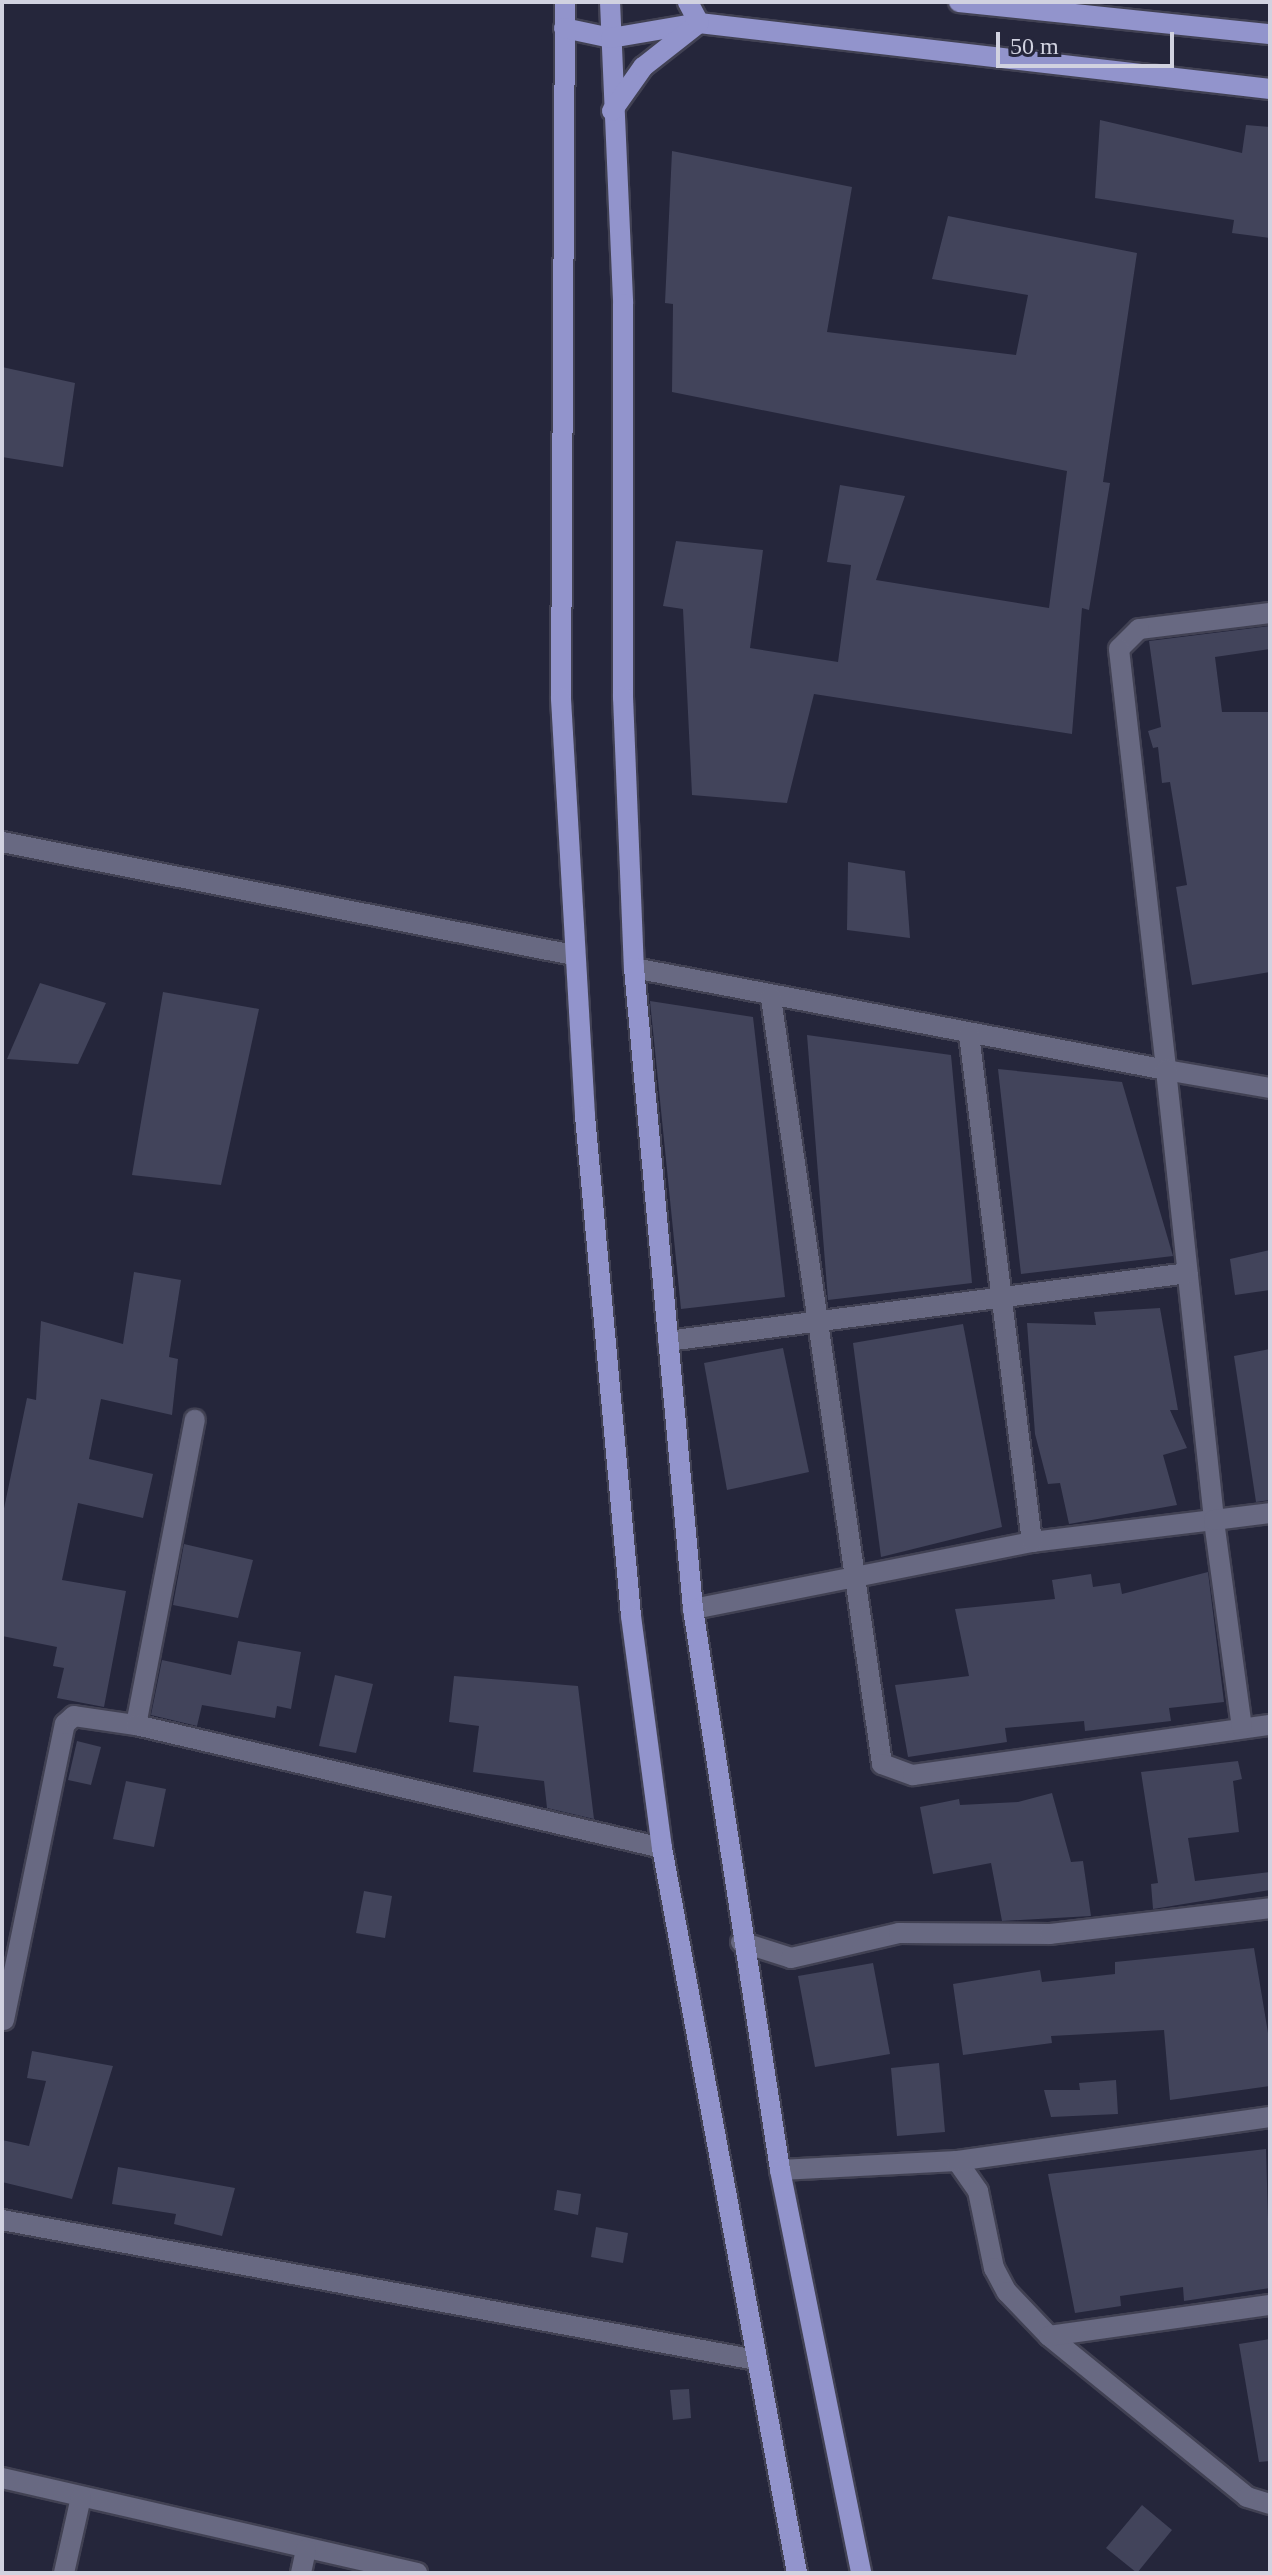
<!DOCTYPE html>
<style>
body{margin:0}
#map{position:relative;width:1272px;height:2575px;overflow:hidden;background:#25263b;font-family:"Times New Roman",serif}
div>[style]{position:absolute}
.building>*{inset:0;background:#42445b}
.roads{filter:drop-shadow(2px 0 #414153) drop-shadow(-2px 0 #414153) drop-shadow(0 2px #414153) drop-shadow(0 -2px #414153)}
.minor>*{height:20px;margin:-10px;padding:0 10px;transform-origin:10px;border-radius:10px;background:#686982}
.major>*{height:20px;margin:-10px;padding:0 10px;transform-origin:10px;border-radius:10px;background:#9294cc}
span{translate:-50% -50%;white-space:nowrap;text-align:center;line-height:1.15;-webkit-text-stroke:7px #25263b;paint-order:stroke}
.frame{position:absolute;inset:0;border:4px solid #d1d2e0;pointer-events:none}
.scale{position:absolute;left:996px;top:32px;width:178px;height:36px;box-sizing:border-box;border:4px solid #d1d2e0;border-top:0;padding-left:10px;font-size:24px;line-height:28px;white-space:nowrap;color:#d1d2e0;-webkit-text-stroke:6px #25263b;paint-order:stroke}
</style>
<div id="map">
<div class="building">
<i style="clip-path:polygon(1100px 120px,1242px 153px,1246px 125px,1270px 127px,1270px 238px,1232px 233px,1234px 220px,1095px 198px)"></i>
<i style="clip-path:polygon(672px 151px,852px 187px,827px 332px,1016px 355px,1028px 295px,932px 279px,948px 216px,1137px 253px,1103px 482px,1110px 483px,1089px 610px,1082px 608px,1072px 734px,814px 694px,787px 803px,692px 795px,683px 609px,663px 606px,676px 541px,763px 550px,750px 648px,838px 662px,851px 565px,827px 562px,840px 485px,905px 496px,876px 580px,1049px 608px,1067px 471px,672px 392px,673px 304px,665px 303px)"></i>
<i style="clip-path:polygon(2px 367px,75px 383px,63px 467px,2px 457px)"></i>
<i style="clip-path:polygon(1270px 626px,1270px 649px,1215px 657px,1222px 712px,1270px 712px,1270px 972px,1192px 985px,1176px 887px,1187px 885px,1170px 782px,1162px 783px,1158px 747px,1153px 748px,1148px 731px,1161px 727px,1149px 641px)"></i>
<i style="clip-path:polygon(848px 862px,905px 871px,910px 938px,847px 930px)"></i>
<i style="clip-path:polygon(40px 983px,106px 1003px,78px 1064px,7px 1059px)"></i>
<i style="clip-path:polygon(163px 992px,259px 1009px,221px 1185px,132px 1175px)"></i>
<i style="clip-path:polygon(650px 1001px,753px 1017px,785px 1297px,681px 1309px)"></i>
<i style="clip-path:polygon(807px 1035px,951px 1055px,972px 1283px,828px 1300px)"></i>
<i style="clip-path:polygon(998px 1069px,1122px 1082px,1173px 1256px,1021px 1274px)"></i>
<i style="clip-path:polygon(1270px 1250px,1270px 1290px,1235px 1295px,1230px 1259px)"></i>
<i style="clip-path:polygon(134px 1272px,181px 1280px,169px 1357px,178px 1359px,172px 1415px,101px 1399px,89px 1459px,153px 1474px,143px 1518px,78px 1503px,62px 1580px,126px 1591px,104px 1707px,57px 1698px,64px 1668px,53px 1666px,57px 1647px,2px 1636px,2px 1518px,27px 1398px,36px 1400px,41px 1321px,123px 1344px)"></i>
<i style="clip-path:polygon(1160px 1308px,1178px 1410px,1170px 1410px,1187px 1448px,1163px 1455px,1177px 1505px,1069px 1524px,1060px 1483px,1048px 1484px,1035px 1434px,1027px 1323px,1096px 1325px,1094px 1312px)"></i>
<i style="clip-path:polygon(963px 1324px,1002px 1527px,881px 1557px,853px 1343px)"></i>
<i style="clip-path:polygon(783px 1348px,809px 1472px,727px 1490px,704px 1363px)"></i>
<i style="clip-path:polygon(1270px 1349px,1270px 1500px,1256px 1502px,1234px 1356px)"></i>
<i style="clip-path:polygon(184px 1544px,253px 1560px,238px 1618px,173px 1605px)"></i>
<i style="clip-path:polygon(1208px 1572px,1224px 1702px,1169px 1708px,1171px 1721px,1085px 1731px,1084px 1721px,1005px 1728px,1007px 1742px,908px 1757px,895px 1685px,969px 1676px,955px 1609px,1055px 1599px,1052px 1580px,1091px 1574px,1093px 1587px,1120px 1583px,1122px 1594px)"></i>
<i style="clip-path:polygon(238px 1641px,301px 1652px,291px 1709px,277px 1706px,275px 1718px,202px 1705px,197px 1726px,151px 1715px,162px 1660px,231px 1675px)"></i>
<i style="clip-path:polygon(335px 1675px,373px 1684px,356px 1753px,319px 1746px)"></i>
<i style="clip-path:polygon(454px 1676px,578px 1686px,594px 1819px,547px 1808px,544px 1781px,473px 1772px,479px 1726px,449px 1722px)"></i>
<i style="clip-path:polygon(77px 1741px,101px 1747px,91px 1785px,68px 1780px)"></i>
<i style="clip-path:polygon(1238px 1761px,1242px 1779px,1233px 1781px,1239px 1832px,1188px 1838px,1195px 1881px,1270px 1872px,1270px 1890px,1153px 1909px,1151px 1884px,1158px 1883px,1141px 1772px)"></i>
<i style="clip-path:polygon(126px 1781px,166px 1789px,154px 1847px,113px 1839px)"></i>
<i style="clip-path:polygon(1052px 1793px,1071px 1862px,1083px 1861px,1091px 1916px,1002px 1921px,991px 1863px,933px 1874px,920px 1807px,959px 1799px,960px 1805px,1018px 1802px)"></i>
<i style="clip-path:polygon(364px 1891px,392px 1896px,385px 1938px,356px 1933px)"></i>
<i style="clip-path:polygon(1254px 1948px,1270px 2045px,1270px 2086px,1170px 2100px,1164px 2030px,1051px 2036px,1052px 2043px,963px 2055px,953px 1984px,1040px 1970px,1042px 1982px,1115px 1974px,1115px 1962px)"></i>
<i style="clip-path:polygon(873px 1963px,890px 2054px,815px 2067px,798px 1976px)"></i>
<i style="clip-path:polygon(32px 2051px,113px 2066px,72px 2199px,2px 2182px,2px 2140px,29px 2146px,46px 2081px,27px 2078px)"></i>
<i style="clip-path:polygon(939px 2063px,945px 2132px,897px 2136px,891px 2068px)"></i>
<i style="clip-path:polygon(1116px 2080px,1118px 2114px,1051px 2117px,1044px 2090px,1080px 2090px,1079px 2083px)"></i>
<i style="clip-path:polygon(1266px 2149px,1270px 2288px,1184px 2301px,1183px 2287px,1120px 2296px,1121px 2306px,1075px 2313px,1048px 2174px)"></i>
<i style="clip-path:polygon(118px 2167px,235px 2188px,222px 2236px,174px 2224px,176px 2214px,112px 2204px)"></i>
<i style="clip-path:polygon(557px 2190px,581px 2194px,578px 2215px,554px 2210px)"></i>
<i style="clip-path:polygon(596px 2227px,628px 2233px,623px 2263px,591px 2257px)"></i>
<i style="clip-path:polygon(1270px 2339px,1270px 2461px,1259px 2462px,1239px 2344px)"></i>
<i style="clip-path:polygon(689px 2389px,691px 2418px,673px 2420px,670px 2390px)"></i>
<i style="clip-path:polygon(1142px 2505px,1172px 2530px,1137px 2573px,1106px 2548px)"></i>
</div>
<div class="roads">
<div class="minor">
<i style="left:1270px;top:613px;width:132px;rotate:173deg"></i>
<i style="left:1139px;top:629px;width:28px;rotate:135deg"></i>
<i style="left:1119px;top:649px;width:424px;rotate:83.6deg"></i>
<i style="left:1166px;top:1070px;width:106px;rotate:9.8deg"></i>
<i style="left:2px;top:842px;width:582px;rotate:11.19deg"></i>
<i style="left:634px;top:968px;width:542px;rotate:10.85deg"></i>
<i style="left:1166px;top:1070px;width:453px;rotate:83.9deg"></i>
<i style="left:1214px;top:1520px;width:183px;rotate:173.1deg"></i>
<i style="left:1032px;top:1542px;width:346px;rotate:168.8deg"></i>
<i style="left:771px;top:998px;width:774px;rotate:81.75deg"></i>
<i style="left:882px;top:1764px;width:33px;rotate:20deg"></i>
<i style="left:913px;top:1775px;width:360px;rotate:-8deg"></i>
<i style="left:969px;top:1034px;width:512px;rotate:82.93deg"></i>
<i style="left:668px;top:1341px;width:524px;rotate:-7.45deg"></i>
<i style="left:136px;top:1725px;width:311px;rotate:-79.1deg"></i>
<i style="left:1242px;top:1728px;width:210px;rotate:-97.7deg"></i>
<i style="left:1214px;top:1520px;width:56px;rotate:-7.1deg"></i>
<i style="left:741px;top:1942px;width:52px;rotate:17.7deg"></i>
<i style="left:791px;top:1958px;width:111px;rotate:-13deg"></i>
<i style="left:899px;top:1933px;width:151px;rotate:0.4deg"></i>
<i style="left:1050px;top:1934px;width:222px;rotate:-6.7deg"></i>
<i style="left:4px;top:2020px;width:302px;rotate:-78.4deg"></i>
<i style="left:65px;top:1724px;width:12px;rotate:-42deg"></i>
<i style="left:74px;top:1716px;width:63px;rotate:8.3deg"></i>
<i style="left:136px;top:1725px;width:540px;rotate:13.16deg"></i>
<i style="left:957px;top:2161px;width:37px;rotate:55deg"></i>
<i style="left:978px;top:2191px;width:79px;rotate:78.3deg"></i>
<i style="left:994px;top:2268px;width:27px;rotate:62deg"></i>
<i style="left:1007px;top:2292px;width:61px;rotate:46.3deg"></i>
<i style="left:1049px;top:2336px;width:255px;rotate:39.1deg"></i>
<i style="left:1247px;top:2497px;width:24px;rotate:17deg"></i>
<i style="left:780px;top:2170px;width:177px;rotate:-2.9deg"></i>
<i style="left:957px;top:2161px;width:316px;rotate:-8deg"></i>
<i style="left:2px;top:2220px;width:767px;rotate:10.52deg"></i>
<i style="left:1049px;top:2336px;width:223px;rotate:-8deg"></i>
<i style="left:2px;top:2478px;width:426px;rotate:12.9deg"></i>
<i style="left:64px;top:2573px;width:78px;rotate:-77.4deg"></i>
<i style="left:301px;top:2573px;width:24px;rotate:-78deg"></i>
</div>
<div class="major">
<i style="left:565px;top:2px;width:697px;rotate:90.33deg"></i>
<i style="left:561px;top:699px;width:418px;rotate:86.7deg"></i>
<i style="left:585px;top:1116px;width:502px;rotate:84.74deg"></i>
<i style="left:631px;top:1616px;width:234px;rotate:82.4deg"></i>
<i style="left:662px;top:1848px;width:737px;rotate:79.45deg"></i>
<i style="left:610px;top:2px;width:302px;rotate:87.5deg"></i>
<i style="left:623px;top:304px;width:393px;rotate:90deg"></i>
<i style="left:623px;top:697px;width:271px;rotate:87.7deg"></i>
<i style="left:634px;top:968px;width:644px;rotate:84.74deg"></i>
<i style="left:693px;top:1609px;width:568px;rotate:81.18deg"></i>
<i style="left:780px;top:2170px;width:411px;rotate:78.6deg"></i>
<i style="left:959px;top:2px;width:313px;rotate:5.9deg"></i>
<i style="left:564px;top:28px;width:48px;rotate:12deg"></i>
<i style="left:611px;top:38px;width:89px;rotate:-9.7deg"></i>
<i style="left:699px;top:23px;width:575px;rotate:6.59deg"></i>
<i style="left:612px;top:111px;width:54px;rotate:-54.8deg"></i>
<i style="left:643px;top:67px;width:71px;rotate:-38.2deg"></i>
<i style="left:699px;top:23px;width:24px;rotate:-118deg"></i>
</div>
</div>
<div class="frame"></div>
<div class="scale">50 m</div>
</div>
